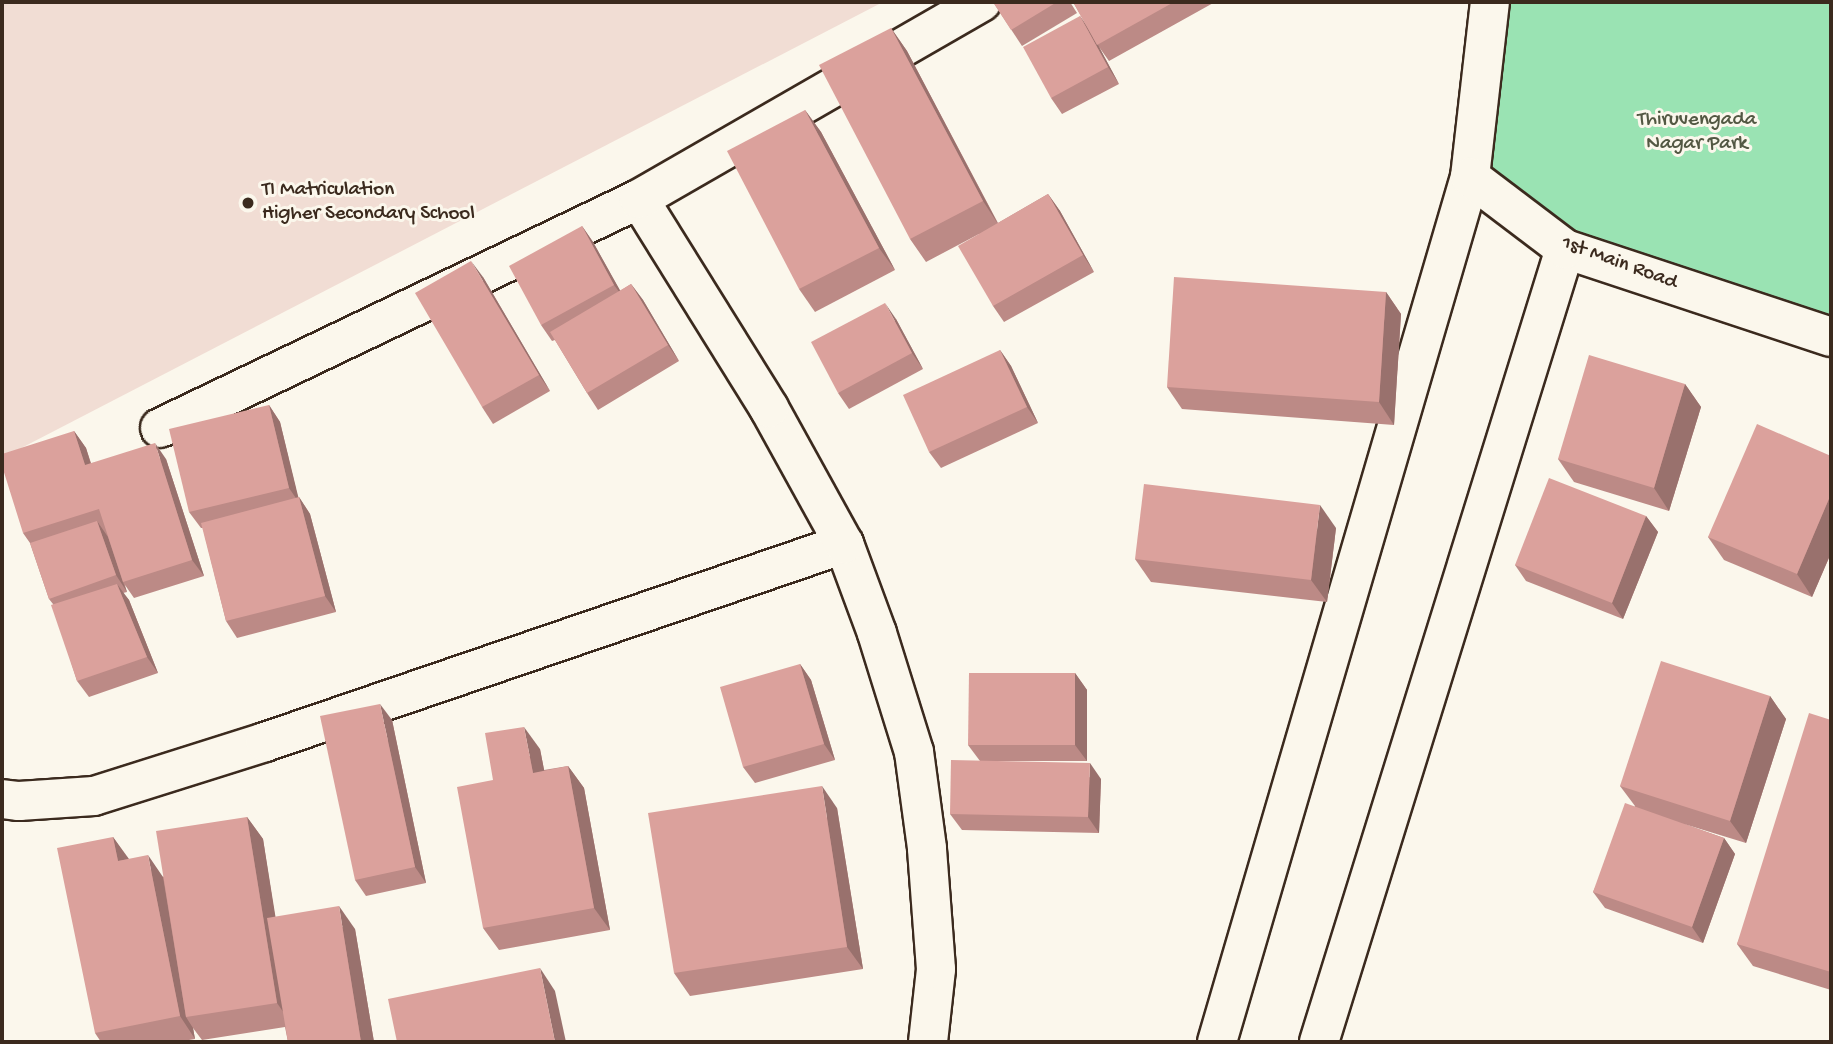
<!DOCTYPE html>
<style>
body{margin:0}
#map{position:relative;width:1833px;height:1044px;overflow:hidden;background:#fbf7ec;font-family:"Gochi Hand",sans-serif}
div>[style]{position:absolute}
.built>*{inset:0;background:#f1ddd4}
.green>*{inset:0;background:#9ae3b3}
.roads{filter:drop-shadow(2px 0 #3b2a1e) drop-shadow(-2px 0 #3b2a1e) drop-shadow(0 2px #3b2a1e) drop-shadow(0 -2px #3b2a1e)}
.minor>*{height:38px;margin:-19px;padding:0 19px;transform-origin:19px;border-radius:19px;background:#fbf7ec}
.tertiary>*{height:38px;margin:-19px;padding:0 19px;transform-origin:19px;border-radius:19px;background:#fbf7ec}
.wall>*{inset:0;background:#bc8a86}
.shaded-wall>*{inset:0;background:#99716d}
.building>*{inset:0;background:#dba19c}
.dots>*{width:19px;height:19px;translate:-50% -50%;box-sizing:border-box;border:4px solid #fbf7ec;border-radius:50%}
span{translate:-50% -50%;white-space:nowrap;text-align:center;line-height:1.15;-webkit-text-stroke:6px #fbf7ec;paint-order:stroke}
.park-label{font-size:21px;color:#535843}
.poi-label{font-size:21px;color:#3b2a1e}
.left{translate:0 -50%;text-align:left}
.street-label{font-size:21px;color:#3b2a1e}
.frame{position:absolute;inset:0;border:4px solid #3b2a1e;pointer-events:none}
</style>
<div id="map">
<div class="built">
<i style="clip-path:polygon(2px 2px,883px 2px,2px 458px)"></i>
</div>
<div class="green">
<i style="clip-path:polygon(1506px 2px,1831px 2px,1831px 318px,1581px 234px,1487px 167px)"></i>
</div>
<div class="roads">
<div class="minor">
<i style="left:1565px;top:249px;width:280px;rotate:18.3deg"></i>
<i style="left:160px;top:428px;width:531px;rotate:-25.55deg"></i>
<i style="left:2px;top:799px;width:17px;rotate:7deg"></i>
<i style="left:19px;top:801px;width:75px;rotate:-3.8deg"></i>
<i style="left:94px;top:796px;width:179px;rotate:-17.5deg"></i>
<i style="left:265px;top:742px;width:612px;rotate:-18.88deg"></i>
<i style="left:928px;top:1042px;width:73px;rotate:-83.7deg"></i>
<i style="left:936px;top:969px;width:121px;rotate:-94.3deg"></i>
<i style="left:927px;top:848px;width:97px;rotate:-97.7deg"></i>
<i style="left:914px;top:752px;width:125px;rotate:-107.3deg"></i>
<i style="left:877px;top:633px;width:95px;rotate:-110.3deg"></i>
<i style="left:844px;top:544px;width:155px;rotate:-118.9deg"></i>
<i style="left:769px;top:408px;width:246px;rotate:-121.9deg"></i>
<i style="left:639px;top:199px;width:395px;rotate:-29.9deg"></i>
</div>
<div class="tertiary">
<i style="left:1217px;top:1042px;width:901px;rotate:-73.7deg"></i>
<i style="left:1470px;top:177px;width:176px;rotate:-83.5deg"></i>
<i style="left:1319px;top:1042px;width:830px;rotate:-72.77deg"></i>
<i style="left:1565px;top:249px;width:119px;rotate:-142.8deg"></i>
</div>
</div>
<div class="wall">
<i style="clip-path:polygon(993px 2px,1070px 2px,1077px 13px,1022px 46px)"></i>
<i style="clip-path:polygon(1073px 2px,1215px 2px,1109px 61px,1099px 47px,1119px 84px,1062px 114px,1051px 98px,1080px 16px,1088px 28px)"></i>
<i style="clip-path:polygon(891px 28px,907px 51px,998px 223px,1048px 194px,1060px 211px,1094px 272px,1004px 322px,993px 306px,979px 234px,926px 262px,910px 239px)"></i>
<i style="clip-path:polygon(805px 110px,821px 132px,895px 270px,815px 312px,799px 289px)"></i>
<i style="clip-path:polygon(582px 226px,593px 242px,620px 291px,631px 284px,643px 300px,679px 361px,598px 410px,587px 393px,555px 340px,552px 341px,541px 325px)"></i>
<i style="clip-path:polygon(483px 277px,550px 391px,493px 424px,482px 407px)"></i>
<i style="clip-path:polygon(1386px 292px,1401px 314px,1394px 425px,1182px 409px,1167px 387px)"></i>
<i style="clip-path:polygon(896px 319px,923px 369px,849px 409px,838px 393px)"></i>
<i style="clip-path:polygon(1000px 350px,1011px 366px,1038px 423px,941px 468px,929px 452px)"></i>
<i style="clip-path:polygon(1685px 384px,1701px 407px,1669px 511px,1574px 482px,1558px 459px)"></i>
<i style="clip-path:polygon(269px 405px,280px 422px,298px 498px,299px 497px,310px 514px,336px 612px,237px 638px,226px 621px,203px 528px,201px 528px,189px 512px)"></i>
<i style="clip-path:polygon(74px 431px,86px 448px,91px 463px,166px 459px,204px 576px,134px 598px,125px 585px,127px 592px,123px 593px,129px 600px,158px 673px,89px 697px,77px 681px,53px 604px,49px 599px,30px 543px,23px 533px)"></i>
<i style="clip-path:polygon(1831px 456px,1831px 553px,1812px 597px,1724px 560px,1708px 537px)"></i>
<i style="clip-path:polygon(1646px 516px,1658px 532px,1623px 619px,1526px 581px,1515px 565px)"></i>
<i style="clip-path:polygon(1336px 528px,1327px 602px,1151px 582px,1135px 559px)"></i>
<i style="clip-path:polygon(800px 664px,811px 680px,835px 760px,755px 783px,743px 767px)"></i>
<i style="clip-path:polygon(1075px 673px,1087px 690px,1087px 761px,988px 761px,1101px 779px,1099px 833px,962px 830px,950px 814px,980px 761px,968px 745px)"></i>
<i style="clip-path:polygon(1770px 696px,1786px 719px,1746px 843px,1684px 824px,1724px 838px,1735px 854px,1703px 943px,1605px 908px,1593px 892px,1635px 806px,1620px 786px)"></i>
<i style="clip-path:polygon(392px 720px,426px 883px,366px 896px,355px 880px)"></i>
<i style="clip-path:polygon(1831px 720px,1831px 990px,1753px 966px,1737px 944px)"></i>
<i style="clip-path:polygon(540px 749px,544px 770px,568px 766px,584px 788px,610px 930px,499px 950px,483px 928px,493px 780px)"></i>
<i style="clip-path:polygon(837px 808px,863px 969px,690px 996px,674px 973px)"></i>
<i style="clip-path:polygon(247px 817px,263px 839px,275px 917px,355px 929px,374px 1042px,288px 1042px,285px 1027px,202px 1040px,193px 1028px,195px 1039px,177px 1042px,101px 1042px,95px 1033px,113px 837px,128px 859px,163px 877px)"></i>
</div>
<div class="shaded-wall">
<i style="clip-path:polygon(1080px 16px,1091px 32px,1119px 84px,1108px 67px)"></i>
<i style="clip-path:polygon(891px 28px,907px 51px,998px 224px,983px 201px)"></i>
<i style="clip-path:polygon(805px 110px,821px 132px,895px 270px,879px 248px)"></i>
<i style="clip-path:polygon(1048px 194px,1060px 211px,1094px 272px,1083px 255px)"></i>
<i style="clip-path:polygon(582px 226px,593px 242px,626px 301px,614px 285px)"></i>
<i style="clip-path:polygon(471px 261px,483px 277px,550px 391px,539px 375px)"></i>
<i style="clip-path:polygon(631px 284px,643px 300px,679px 361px,668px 345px)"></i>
<i style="clip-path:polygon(1386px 292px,1401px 314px,1394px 425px,1379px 402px)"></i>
<i style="clip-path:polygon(885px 303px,896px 319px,923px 369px,912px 353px)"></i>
<i style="clip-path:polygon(1000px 350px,1011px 366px,1038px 423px,1027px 407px)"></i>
<i style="clip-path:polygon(1685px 384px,1701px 407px,1669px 511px,1654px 488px)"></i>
<i style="clip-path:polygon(269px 405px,280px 422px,300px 504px,289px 488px)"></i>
<i style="clip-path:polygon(74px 431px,86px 448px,96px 481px,85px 465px)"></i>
<i style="clip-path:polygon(155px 443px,166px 459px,204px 576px,192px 560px)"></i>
<i style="clip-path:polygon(1831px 494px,1831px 553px,1812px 597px,1797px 574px)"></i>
<i style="clip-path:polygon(299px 497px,310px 514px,336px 612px,325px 596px)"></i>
<i style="clip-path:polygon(1320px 505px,1336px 528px,1327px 602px,1311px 580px)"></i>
<i style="clip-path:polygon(1646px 516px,1658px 532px,1623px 619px,1612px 603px)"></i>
<i style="clip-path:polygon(97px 521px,108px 537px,123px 582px,127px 592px,116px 575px)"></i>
<i style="clip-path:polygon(117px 584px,129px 600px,158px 673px,147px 657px)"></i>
<i style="clip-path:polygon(800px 664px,811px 680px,835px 760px,824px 744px)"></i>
<i style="clip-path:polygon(1075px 673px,1087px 690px,1087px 761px,1075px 745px)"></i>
<i style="clip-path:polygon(1770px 696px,1786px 719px,1746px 843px,1730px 821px)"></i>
<i style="clip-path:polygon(380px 704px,392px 720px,426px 883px,415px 867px)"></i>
<i style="clip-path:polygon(524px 727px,540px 749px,549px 795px,533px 773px)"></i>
<i style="clip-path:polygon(1090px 763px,1101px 779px,1099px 833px,1088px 817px)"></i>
<i style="clip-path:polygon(568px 766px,584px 788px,610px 930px,594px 908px)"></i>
<i style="clip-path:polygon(822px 786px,837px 808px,863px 969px,847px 947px)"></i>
<i style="clip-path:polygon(247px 817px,263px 839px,293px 1026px,277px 1003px)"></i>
<i style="clip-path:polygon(113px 837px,129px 859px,118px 861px)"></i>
<i style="clip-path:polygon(1724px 838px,1735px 854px,1703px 943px,1692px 927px)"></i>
<i style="clip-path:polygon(148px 855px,163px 877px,186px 1017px,193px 1028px,195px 1039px,180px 1016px)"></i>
<i style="clip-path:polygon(339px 906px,355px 929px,374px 1042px,361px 1042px)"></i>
<i style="clip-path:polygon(540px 968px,555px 991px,566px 1042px,555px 1042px)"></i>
</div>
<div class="building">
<i style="clip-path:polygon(993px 2px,1057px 2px,1011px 30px)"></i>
<i style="clip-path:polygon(1073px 2px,1174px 2px,1097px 45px)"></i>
<i style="clip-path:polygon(1080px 16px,1108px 67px,1051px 98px,1023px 47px)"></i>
<i style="clip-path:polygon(891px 28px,983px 201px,910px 239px,819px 65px)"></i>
<i style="clip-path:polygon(805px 110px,879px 248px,799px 289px,727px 151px)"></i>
<i style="clip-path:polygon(1048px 194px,1083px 255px,993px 306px,958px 246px)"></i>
<i style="clip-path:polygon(582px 226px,614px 285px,541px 325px,509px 266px)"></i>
<i style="clip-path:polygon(471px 261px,539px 375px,482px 407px,415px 293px)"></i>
<i style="clip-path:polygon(1174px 277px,1386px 292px,1379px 402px,1167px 387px)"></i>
<i style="clip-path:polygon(631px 284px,668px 345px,587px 393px,550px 332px)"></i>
<i style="clip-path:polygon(885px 303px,912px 353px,838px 393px,811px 342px)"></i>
<i style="clip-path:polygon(1000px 350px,1027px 407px,929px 452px,903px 395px)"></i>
<i style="clip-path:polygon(1589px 355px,1685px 384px,1654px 488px,1558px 459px)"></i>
<i style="clip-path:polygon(269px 405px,289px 488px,189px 512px,169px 429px)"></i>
<i style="clip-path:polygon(1757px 424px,1831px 456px,1831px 494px,1797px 574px,1708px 537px)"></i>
<i style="clip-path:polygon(74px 431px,85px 465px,155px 443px,192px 560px,123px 582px,99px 509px,23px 533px,2px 466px,2px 454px)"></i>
<i style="clip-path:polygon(1549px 478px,1646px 516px,1612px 603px,1515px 565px)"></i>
<i style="clip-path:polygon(1144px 484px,1320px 505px,1311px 580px,1135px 559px)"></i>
<i style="clip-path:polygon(299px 497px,325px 596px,226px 621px,201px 523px)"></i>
<i style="clip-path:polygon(97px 521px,116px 575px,49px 599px,30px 543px)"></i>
<i style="clip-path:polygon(117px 584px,147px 657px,77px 681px,51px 605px)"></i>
<i style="clip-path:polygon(1661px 661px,1770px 696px,1730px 821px,1620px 786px)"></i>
<i style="clip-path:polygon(800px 664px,824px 744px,743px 767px,720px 687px)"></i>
<i style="clip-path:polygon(969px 673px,1075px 673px,1075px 745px,968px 745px)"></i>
<i style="clip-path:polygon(380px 704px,415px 867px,355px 880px,320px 716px)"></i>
<i style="clip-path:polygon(1809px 713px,1831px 720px,1831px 972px,1737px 944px)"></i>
<i style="clip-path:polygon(524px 727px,533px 773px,568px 766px,594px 908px,483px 928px,457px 787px,493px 780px,485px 733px)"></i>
<i style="clip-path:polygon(951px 760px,1090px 763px,1088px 817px,950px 814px)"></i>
<i style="clip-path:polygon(822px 786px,847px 947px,674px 973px,648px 813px)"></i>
<i style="clip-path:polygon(1625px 803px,1724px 838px,1692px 927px,1593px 892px)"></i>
<i style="clip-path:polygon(247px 817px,277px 1003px,186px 1017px,156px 831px)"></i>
<i style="clip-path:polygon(113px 837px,118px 861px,148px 855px,180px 1016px,95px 1033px,57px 848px)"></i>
<i style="clip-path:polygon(339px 906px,361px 1042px,288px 1042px,267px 918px)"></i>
<i style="clip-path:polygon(540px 968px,555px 1042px,397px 1042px,388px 999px)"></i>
</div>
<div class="dots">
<i style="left:248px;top:203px;background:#3b2a1e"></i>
</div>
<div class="park-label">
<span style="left:1697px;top:133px">Thiruvengada<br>Nagar Park</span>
</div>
<div class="poi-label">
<span class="left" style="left:262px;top:203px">TI Matriculation<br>Higher Secondary School</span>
</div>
<div class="street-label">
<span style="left:1619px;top:264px;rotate:20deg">1st Main Road</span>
</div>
<div class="frame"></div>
</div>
